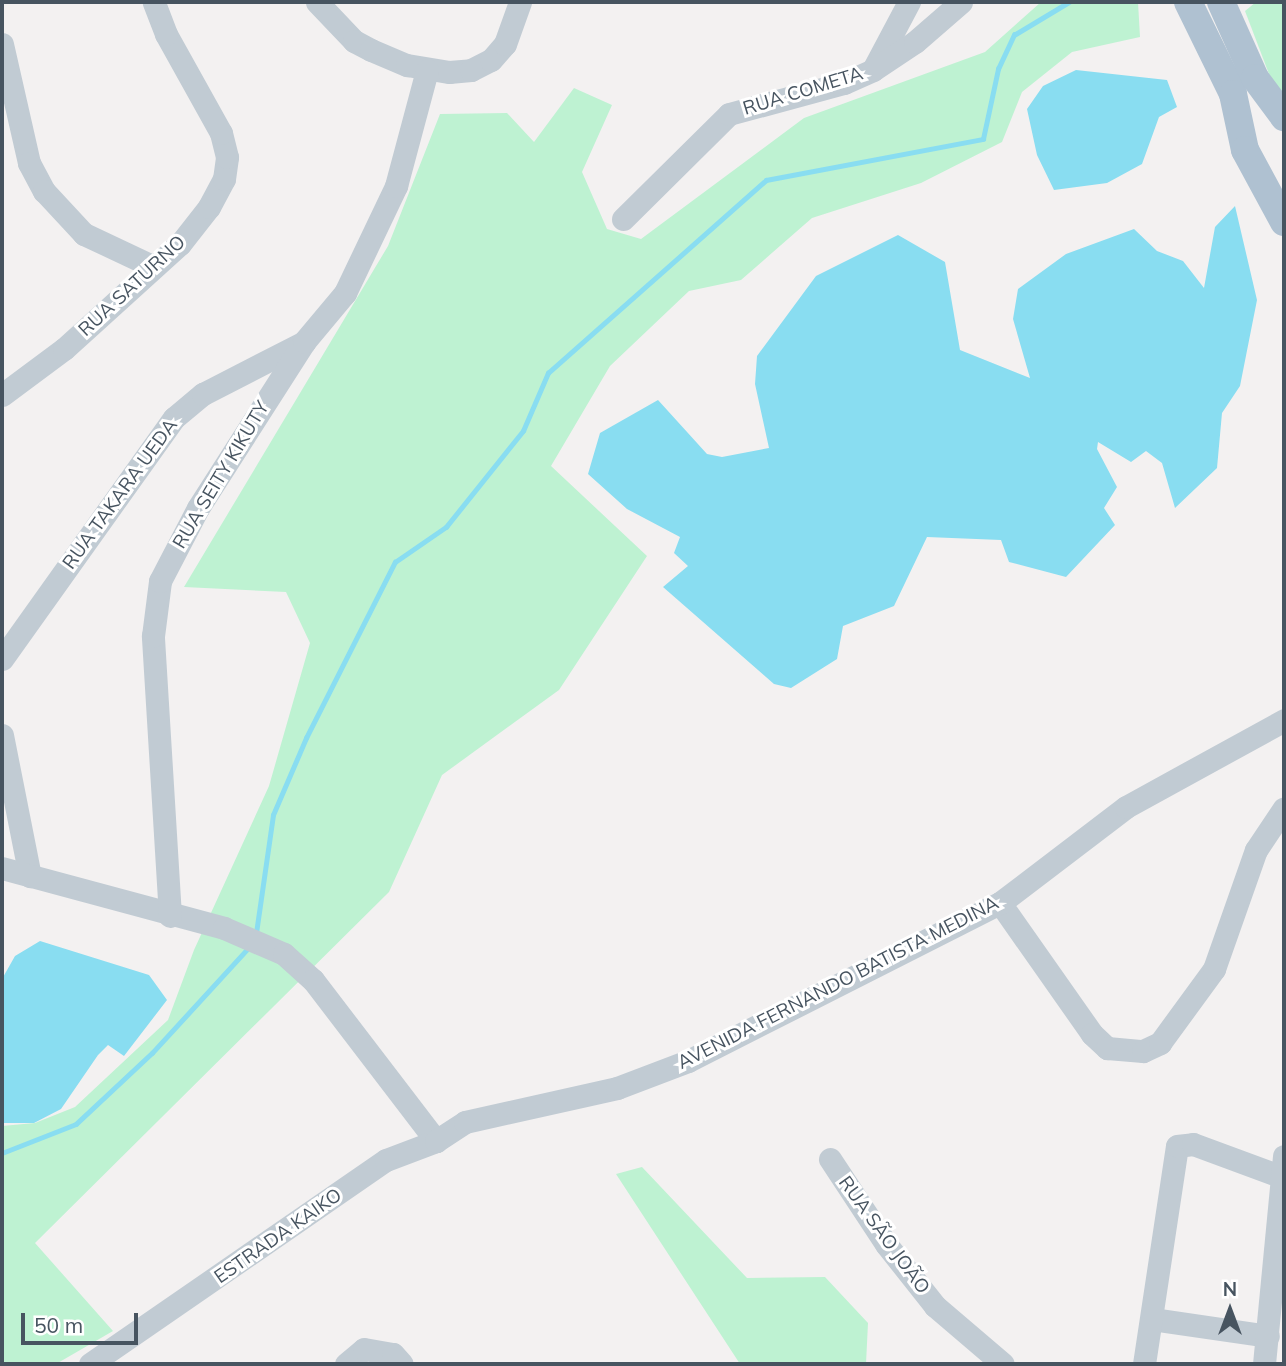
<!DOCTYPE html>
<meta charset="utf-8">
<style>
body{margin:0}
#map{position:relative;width:1286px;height:1366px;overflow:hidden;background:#f3f1f1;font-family:Mulish,sans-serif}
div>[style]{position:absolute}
.green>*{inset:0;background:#bef2d2}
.water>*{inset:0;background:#89ddf1}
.stream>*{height:4.5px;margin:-2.25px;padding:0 2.25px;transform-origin:2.25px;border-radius:2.25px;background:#89ddf1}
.minor>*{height:23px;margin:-11.5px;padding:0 11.5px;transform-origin:11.5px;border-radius:11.5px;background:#c1cbd3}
.major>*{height:28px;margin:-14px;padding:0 14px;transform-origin:14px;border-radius:14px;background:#afc1d1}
span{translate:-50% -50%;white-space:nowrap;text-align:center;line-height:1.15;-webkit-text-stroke:6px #fff;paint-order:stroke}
.street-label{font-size:19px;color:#475460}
.frame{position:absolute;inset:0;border:4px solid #475460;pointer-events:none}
.north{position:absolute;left:1195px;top:1275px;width:70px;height:70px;-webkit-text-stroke:5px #fff;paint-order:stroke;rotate:0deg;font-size:19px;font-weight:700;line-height:28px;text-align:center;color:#475460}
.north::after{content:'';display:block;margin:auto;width:24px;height:32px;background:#475460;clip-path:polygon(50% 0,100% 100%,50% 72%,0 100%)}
.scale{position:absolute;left:21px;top:1313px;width:117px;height:32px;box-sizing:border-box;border:4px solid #475460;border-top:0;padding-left:9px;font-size:21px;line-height:24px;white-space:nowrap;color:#475460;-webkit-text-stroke:5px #fff;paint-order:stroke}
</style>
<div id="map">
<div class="green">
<i style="clip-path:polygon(1041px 2px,1138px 2px,1140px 37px,1072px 52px,1022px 92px,1002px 142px,921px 183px,812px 218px,741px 280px,689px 291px,610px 366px,551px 466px,647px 556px,559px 690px,442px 775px,389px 892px,35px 1243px,113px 1331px,56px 1364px,2px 1364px,2px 1126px,35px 1123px,75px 1107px,168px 1020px,194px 950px,269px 786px,310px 643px,286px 592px,184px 587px,388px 246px,440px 114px,507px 113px,534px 142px,574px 88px,612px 105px,582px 172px,607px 229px,641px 239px,804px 118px,985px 52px)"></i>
<i style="clip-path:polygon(1256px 2px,1284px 2px,1284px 99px,1269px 74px,1245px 11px)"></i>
<i style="clip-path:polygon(642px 1167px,747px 1278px,825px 1277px,868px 1323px,866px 1364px,740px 1364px,616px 1174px)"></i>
</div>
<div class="water">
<i style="clip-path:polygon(1076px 70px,1167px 80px,1177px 107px,1159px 117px,1142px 164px,1107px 183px,1054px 190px,1037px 155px,1027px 109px,1043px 86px)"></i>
<i style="clip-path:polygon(1235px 206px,1257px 300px,1240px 386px,1222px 413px,1217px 468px,1175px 508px,1162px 463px,1146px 451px,1131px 462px,1098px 442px,1097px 449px,1117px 487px,1104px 508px,1115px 525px,1066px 577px,1009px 562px,1001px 540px,927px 537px,894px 606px,843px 626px,837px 659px,791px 688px,774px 684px,663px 587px,688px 566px,674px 553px,680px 537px,627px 509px,588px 474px,600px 433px,658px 400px,707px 454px,722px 457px,769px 448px,755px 384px,757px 356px,816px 276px,898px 235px,945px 262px,960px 350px,1030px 378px,1013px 319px,1018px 289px,1066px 254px,1134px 229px,1157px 251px,1183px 261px,1204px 288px,1215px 227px)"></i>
<i style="clip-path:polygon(40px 941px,149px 975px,167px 1000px,124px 1056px,108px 1045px,98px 1055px,61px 1109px,34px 1123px,2px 1123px,2px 979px,15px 956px)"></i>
</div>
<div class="stream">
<i style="left:256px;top:933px;width:119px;rotate:-81.8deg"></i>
<i style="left:273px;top:815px;width:84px;rotate:-66.8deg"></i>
<i style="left:306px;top:738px;width:197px;rotate:-63.2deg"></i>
<i style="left:395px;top:562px;width:62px;rotate:-34.5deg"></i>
<i style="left:446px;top:527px;width:123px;rotate:-51.3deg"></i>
<i style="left:523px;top:431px;width:63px;rotate:-66.7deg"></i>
<i style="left:548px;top:373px;width:291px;rotate:-41.5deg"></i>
<i style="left:766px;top:180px;width:221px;rotate:-10.7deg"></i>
<i style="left:983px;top:139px;width:72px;rotate:-77.9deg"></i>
<i style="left:998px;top:69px;width:38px;rotate:-65deg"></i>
<i style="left:1014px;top:35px;width:64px;rotate:-31deg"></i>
<i style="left:2px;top:1153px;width:79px;rotate:-21.4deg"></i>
<i style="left:76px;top:1124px;width:104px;rotate:-43.1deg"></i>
<i style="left:152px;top:1053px;width:144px;rotate:-47.5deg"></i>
</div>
<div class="minor">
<i style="left:317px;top:2px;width:54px;rotate:46.5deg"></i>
<i style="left:354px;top:41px;width:19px;rotate:28deg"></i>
<i style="left:371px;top:50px;width:39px;rotate:23deg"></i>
<i style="left:407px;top:65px;width:43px;rotate:9.5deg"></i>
<i style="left:449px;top:72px;width:22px;rotate:-5deg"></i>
<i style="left:471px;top:70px;width:22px;rotate:-27deg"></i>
<i style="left:491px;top:60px;width:21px;rotate:-49deg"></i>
<i style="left:505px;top:44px;width:45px;rotate:-70.3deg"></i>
<i style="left:2px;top:44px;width:122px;rotate:77.2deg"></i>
<i style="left:29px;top:163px;width:32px;rotate:62deg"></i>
<i style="left:44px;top:191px;width:59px;rotate:47.1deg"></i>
<i style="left:84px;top:234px;width:77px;rotate:25.2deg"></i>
<i style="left:874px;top:68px;width:75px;rotate:-62.1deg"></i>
<i style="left:623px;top:219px;width:149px;rotate:-44.7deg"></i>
<i style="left:729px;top:114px;width:119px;rotate:-15.1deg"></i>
<i style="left:844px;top:83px;width:32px;rotate:-24deg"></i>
<i style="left:873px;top:70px;width:50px;rotate:-33.7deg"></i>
<i style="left:915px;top:42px;width:61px;rotate:-41deg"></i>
<i style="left:2px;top:395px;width:77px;rotate:-36.6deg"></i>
<i style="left:64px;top:349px;width:156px;rotate:-42.2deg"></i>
<i style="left:180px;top:244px;width:47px;rotate:-51.9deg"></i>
<i style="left:209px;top:207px;width:32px;rotate:-62deg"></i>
<i style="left:224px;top:179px;width:22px;rotate:-82deg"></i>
<i style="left:227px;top:157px;width:25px;rotate:-104deg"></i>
<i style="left:221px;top:133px;width:113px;rotate:-119.1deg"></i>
<i style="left:166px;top:34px;width:34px;rotate:-111deg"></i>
<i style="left:2px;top:659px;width:296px;rotate:-54.5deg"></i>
<i style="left:174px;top:418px;width:38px;rotate:-40deg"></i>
<i style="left:203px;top:394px;width:114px;rotate:-27.2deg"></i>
<i style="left:2px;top:735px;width:144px;rotate:78.8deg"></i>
<i style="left:2px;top:868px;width:230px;rotate:15.1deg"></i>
<i style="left:224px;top:928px;width:65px;rotate:23.4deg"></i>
<i style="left:284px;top:954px;width:39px;rotate:42deg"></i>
<i style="left:313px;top:980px;width:203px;rotate:52.6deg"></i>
<i style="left:1000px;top:903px;width:160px;rotate:54.9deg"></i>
<i style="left:1092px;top:1034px;width:21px;rotate:43deg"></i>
<i style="left:1107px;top:1048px;width:36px;rotate:5deg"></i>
<i style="left:1143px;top:1051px;width:19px;rotate:-25deg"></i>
<i style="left:1160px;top:1043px;width:92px;rotate:-53.9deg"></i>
<i style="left:1214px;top:969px;width:126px;rotate:-70.6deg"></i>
<i style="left:1256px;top:850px;width:50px;rotate:-56.3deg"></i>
<i style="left:170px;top:916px;width:281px;rotate:-93.5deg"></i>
<i style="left:153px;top:636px;width:55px;rotate:-82.7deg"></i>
<i style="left:160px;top:581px;width:82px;rotate:-62.5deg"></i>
<i style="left:198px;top:508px;width:197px;rotate:-57.4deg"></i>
<i style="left:304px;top:342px;width:64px;rotate:-50.1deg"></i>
<i style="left:345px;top:293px;width:119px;rotate:-64.5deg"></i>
<i style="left:396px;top:186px;width:120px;rotate:-75deg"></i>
<i style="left:830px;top:1159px;width:102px;rotate:56.6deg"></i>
<i style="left:886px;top:1244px;width:79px;rotate:51.7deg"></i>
<i style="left:935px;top:1306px;width:89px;rotate:40.5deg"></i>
<i style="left:1152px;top:1319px;width:117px;rotate:8.3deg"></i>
<i style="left:90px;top:1364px;width:359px;rotate:-34.6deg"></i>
<i style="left:386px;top:1160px;width:53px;rotate:-20.8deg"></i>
<i style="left:436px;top:1141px;width:35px;rotate:-33deg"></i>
<i style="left:465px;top:1122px;width:156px;rotate:-12.6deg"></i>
<i style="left:617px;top:1088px;width:76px;rotate:-20.8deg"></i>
<i style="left:688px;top:1061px;width:350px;rotate:-26.9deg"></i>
<i style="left:1000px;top:903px;width:158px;rotate:-37.3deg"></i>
<i style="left:1126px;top:807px;width:180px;rotate:-28.8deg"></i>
<i style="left:346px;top:1364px;width:23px;rotate:-40deg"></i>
<i style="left:364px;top:1349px;width:29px;rotate:10deg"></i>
<i style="left:393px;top:1354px;width:13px;rotate:48deg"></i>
<i style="left:1144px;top:1364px;width:220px;rotate:-81.4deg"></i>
<i style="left:1177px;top:1146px;width:16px;rotate:-7deg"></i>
<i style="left:1193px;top:1144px;width:93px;rotate:20.2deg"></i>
<i style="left:1264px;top:1364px;width:209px;rotate:-84.5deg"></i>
</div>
<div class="major">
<i style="left:1188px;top:2px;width:102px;rotate:63.9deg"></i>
<i style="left:1233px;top:94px;width:57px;rotate:77.9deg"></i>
<i style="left:1245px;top:150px;width:82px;rotate:61.6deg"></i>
<i style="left:1221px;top:2px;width:83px;rotate:65.9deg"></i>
<i style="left:1255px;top:78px;width:49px;rotate:53.4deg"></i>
</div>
<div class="street-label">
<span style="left:803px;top:91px;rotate:-17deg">RUA COMETA</span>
<span style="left:132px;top:286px;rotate:-43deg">RUA SATURNO</span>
<span style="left:221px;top:475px;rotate:-59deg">RUA SEITY KIKUTY</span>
<span style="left:120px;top:494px;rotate:-54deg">RUA TAKARA UEDA</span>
<span style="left:838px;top:983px;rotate:-27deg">AVENIDA FERNANDO BATISTA MEDINA</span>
<span style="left:884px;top:1235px;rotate:54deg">RUA SÃO JOÃO</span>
<span style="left:278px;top:1236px;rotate:-35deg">ESTRADA KAIKO</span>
</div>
<div class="frame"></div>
<div class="north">N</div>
<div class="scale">50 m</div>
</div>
